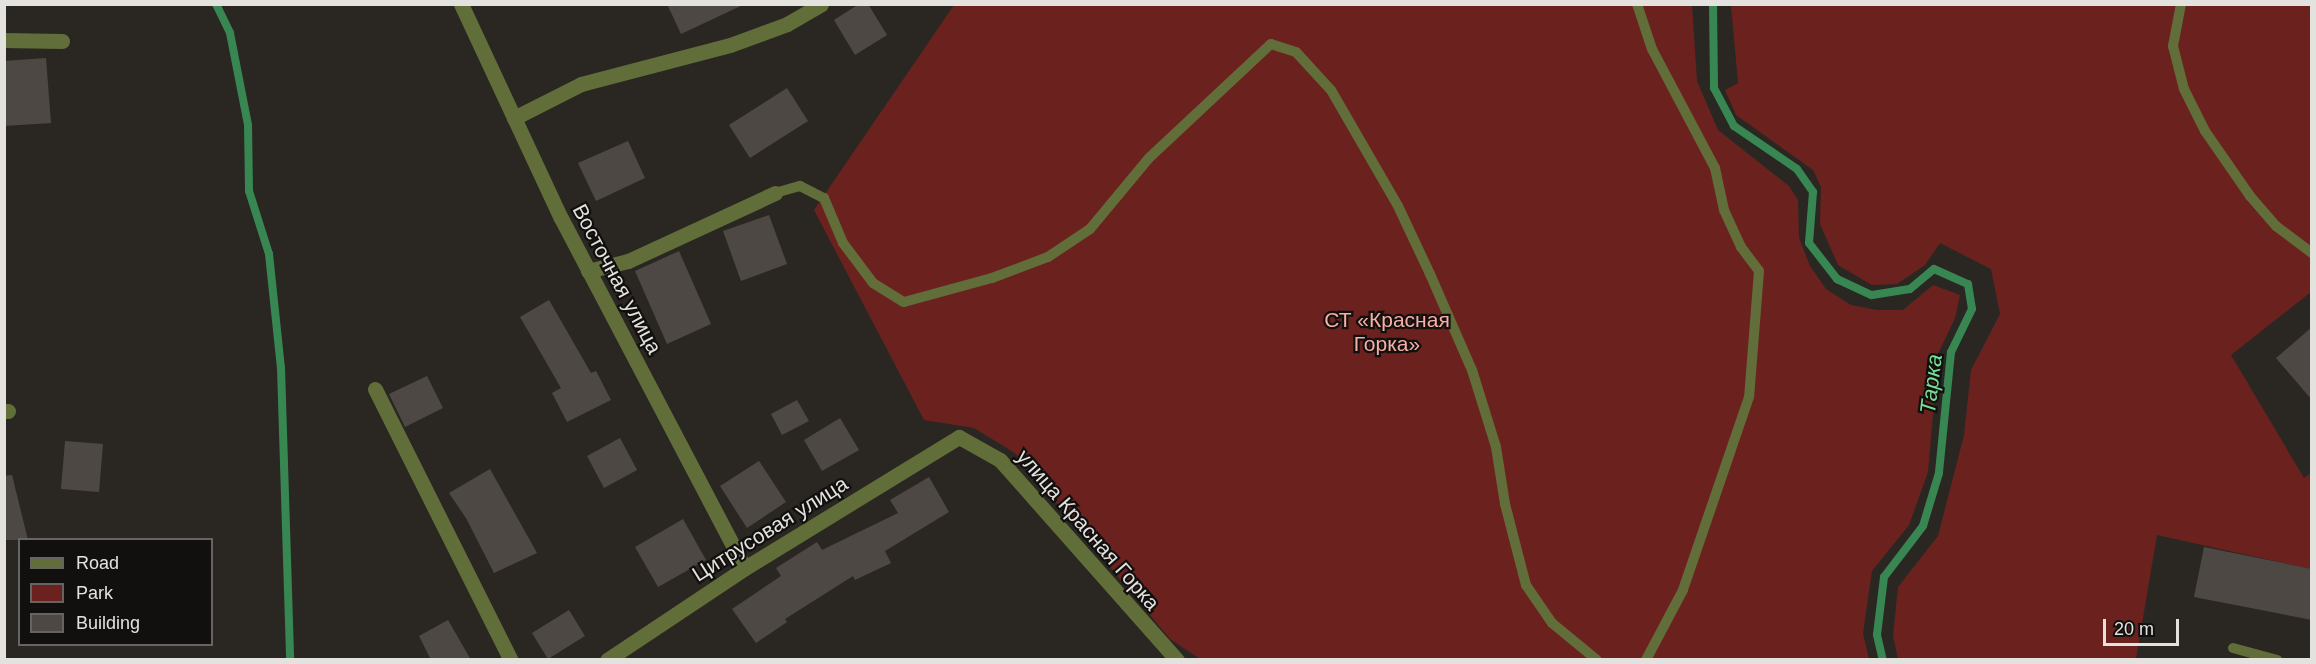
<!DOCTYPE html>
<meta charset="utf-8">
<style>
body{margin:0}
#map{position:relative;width:2316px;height:664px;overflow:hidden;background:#2a2722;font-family:Helvetica,sans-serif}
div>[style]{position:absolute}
.green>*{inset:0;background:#6b221e}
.stream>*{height:8px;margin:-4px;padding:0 4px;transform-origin:4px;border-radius:4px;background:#388752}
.building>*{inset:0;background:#4e4844}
.lane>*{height:10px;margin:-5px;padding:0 5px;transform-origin:5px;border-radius:5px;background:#616e39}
.street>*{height:15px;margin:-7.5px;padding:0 7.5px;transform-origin:7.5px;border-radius:7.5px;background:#616e39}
span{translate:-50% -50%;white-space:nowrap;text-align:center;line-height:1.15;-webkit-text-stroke:4.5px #11100e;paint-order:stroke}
.street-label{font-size:21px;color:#e4e2df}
.park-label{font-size:21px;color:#f6aea6}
.water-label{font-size:22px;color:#76df96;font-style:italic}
.frame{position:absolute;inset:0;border:6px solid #e4e2df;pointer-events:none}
.legend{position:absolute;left:18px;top:538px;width:195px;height:108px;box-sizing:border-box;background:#11100e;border:2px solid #656462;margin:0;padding:8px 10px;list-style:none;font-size:18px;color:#e4e2df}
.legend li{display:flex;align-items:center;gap:12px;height:30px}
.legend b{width:30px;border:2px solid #656462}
.scale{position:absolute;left:2103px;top:619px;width:76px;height:27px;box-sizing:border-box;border:3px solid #e4e2df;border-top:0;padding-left:8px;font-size:18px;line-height:21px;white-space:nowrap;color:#e4e2df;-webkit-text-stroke:4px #11100e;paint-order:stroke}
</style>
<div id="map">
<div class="green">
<i style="clip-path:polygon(954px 5px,1692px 5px,1697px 81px,1718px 130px,1789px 186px,1798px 200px,1799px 238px,1810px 266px,1826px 289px,1851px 305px,1877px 310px,1903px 310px,1933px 285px,1960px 295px,1955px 318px,1938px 354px,1928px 472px,1909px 525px,1872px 571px,1863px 633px,1869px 659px,1200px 659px,1170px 639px,1015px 453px,974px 428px,924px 420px,814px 210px)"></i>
<i style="clip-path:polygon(1731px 5px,2311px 5px,2311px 292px,2231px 355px,2304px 478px,2311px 473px,2311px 569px,2157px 535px,2136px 659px,1898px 659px,1893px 636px,1898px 587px,1938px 536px,1964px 435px,1971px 370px,2000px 314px,1991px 269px,1940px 243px,1925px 265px,1897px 284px,1872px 285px,1838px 265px,1820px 224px,1821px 187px,1813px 170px,1736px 115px,1725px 90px,1738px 83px)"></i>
</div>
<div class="stream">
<i style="left:216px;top:4px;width:32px;rotate:64deg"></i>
<i style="left:230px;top:33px;width:94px;rotate:78.9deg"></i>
<i style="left:248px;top:125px;width:66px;rotate:89.1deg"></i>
<i style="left:249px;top:191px;width:66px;rotate:72.4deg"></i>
<i style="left:269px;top:254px;width:115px;rotate:84deg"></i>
<i style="left:281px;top:368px;width:292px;rotate:88.2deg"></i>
<i style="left:1713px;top:4px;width:84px;rotate:89.3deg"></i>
<i style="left:1714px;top:88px;width:43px;rotate:62.2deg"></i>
<i style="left:1734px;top:126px;width:76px;rotate:34.3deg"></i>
<i style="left:1797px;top:169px;width:28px;rotate:55deg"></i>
<i style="left:1813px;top:192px;width:51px;rotate:94.5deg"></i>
<i style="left:1809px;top:243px;width:46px;rotate:52.1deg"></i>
<i style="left:1837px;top:279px;width:38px;rotate:25deg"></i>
<i style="left:1872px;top:295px;width:38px;rotate:-9deg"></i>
<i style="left:1910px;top:289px;width:31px;rotate:-40deg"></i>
<i style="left:1934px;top:269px;width:37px;rotate:24deg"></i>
<i style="left:1968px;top:284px;width:25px;rotate:81deg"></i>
<i style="left:1972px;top:309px;width:48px;rotate:116deg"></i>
<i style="left:1951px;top:352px;width:122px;rotate:95.7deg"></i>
<i style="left:1939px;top:473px;width:55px;rotate:106.8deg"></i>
<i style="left:1923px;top:526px;width:64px;rotate:127.4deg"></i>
<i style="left:1884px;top:577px;width:58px;rotate:96.9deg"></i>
<i style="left:1877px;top:635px;width:26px;rotate:77deg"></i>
</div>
<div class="building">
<i style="clip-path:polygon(667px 4px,745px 4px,681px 34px)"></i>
<i style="clip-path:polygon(859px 4px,868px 4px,887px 35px,855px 55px,834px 20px)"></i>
<i style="clip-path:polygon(46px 58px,51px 123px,4px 126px,4px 61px)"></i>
<i style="clip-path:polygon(787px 88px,808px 121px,750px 158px,729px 125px)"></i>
<i style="clip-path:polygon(628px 141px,645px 178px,596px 201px,578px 163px)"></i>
<i style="clip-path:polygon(769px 215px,787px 264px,741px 281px,723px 231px)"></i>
<i style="clip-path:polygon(679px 251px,711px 324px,667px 344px,635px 271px)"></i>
<i style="clip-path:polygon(549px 300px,591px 373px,596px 371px,611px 400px,567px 422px,552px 393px,561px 388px,520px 317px)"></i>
<i style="clip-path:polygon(2312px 327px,2312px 400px,2276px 358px)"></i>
<i style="clip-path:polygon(427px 376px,443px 408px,405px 427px,389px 394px)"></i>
<i style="clip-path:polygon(797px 400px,809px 421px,782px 435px,771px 414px)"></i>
<i style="clip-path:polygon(840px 418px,859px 450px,822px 471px,804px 440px)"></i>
<i style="clip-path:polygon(620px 438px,637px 470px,604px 488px,587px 456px)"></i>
<i style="clip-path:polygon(65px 441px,103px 444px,99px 492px,61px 489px)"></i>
<i style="clip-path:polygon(759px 461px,786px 502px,747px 528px,720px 486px)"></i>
<i style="clip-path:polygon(490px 469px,537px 553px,494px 573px,466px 518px,449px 493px)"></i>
<i style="clip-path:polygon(12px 475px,28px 540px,4px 540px,4px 476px)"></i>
<i style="clip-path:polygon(929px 477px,949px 512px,885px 551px,891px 563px,855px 580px,853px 576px,785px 619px,787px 622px,756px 643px,732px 609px,781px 576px,776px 568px,817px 542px,822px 550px,898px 513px,890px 500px)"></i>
<i style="clip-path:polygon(683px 519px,706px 560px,658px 587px,635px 547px)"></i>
<i style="clip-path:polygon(2204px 547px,2312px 569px,2312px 620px,2194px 597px)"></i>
<i style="clip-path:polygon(569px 610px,585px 636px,548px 659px,532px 633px)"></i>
<i style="clip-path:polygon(448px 620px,471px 660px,431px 660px,419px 636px)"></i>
</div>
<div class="lane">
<i style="left:1637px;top:4px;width:47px;rotate:71.6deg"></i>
<i style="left:1652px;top:49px;width:135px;rotate:62.1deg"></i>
<i style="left:1715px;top:168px;width:43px;rotate:77.9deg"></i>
<i style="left:1724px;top:210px;width:41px;rotate:65.3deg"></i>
<i style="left:1741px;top:247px;width:30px;rotate:53deg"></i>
<i style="left:1759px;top:271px;width:126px;rotate:94.5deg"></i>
<i style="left:1749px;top:397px;width:204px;rotate:108.9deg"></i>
<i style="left:1683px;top:590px;width:79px;rotate:117.9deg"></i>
<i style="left:2181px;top:4px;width:43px;rotate:100.8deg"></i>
<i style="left:2173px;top:46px;width:44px;rotate:75.7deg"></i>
<i style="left:2184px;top:89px;width:47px;rotate:63.4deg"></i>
<i style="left:2205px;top:131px;width:79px;rotate:55.3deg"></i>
<i style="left:2250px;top:196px;width:40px;rotate:49deg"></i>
<i style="left:2276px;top:226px;width:45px;rotate:36.9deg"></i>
<i style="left:775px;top:193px;width:26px;rotate:-16deg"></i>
<i style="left:800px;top:186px;width:27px;rotate:27deg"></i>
<i style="left:824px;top:198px;width:49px;rotate:67.1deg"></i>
<i style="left:843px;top:243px;width:50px;rotate:53.1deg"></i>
<i style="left:873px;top:283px;width:36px;rotate:32deg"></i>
<i style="left:904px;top:302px;width:91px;rotate:-15.3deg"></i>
<i style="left:992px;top:278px;width:60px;rotate:-20.6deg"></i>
<i style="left:1048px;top:257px;width:50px;rotate:-33.7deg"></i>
<i style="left:1090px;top:229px;width:92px;rotate:-50.3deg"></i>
<i style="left:1149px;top:158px;width:167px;rotate:-43.1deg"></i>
<i style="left:1271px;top:44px;width:26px;rotate:18deg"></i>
<i style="left:1296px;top:52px;width:52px;rotate:47.4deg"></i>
<i style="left:1331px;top:90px;width:134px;rotate:60deg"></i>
<i style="left:1398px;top:206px;width:75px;rotate:64.8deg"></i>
<i style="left:1430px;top:274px;width:105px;rotate:66.4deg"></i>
<i style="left:1472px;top:370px;width:81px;rotate:72.7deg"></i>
<i style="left:1496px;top:447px;width:58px;rotate:81deg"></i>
<i style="left:1505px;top:504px;width:84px;rotate:75.5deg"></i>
<i style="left:1526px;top:585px;width:46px;rotate:55.6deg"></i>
<i style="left:1552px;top:623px;width:58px;rotate:39.4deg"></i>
<i style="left:2233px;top:648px;width:46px;rotate:15.3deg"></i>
</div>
<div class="street">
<i style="left:461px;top:4px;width:236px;rotate:65deg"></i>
<i style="left:561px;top:218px;width:395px;rotate:62.3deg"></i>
<i style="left:4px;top:40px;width:58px;rotate:1deg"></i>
<i style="left:514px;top:118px;width:75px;rotate:-26.9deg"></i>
<i style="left:581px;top:84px;width:154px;rotate:-14.7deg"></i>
<i style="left:730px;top:45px;width:61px;rotate:-20.2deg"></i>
<i style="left:787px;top:24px;width:39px;rotate:-30deg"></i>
<i style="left:588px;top:271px;width:41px;rotate:-14deg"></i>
<i style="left:628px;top:261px;width:162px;rotate:-24.8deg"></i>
<i style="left:375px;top:389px;width:303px;rotate:63.4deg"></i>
<i style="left:4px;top:411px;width:4px"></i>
<i style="left:607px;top:660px;width:166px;rotate:-33.7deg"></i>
<i style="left:745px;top:568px;width:251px;rotate:-31.5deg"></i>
<i style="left:959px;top:437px;width:47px;rotate:29.3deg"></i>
<i style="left:1000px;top:460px;width:267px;rotate:48.5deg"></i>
</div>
<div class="street-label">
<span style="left:617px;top:279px;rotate:62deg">Восточная улица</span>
<span style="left:770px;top:529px;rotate:-32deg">Цитрусовая улица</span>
<span style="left:1088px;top:530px;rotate:49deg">улица Красная Горка</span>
</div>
<div class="park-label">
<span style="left:1387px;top:332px">СТ «Красная<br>Горка»</span>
</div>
<div class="water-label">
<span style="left:1931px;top:384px;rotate:-83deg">Тарка</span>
</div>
<div class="frame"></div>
<ul class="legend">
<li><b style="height:8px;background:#616e39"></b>Road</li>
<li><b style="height:16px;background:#6b221e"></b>Park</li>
<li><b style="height:16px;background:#4e4844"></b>Building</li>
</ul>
<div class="scale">20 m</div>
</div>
